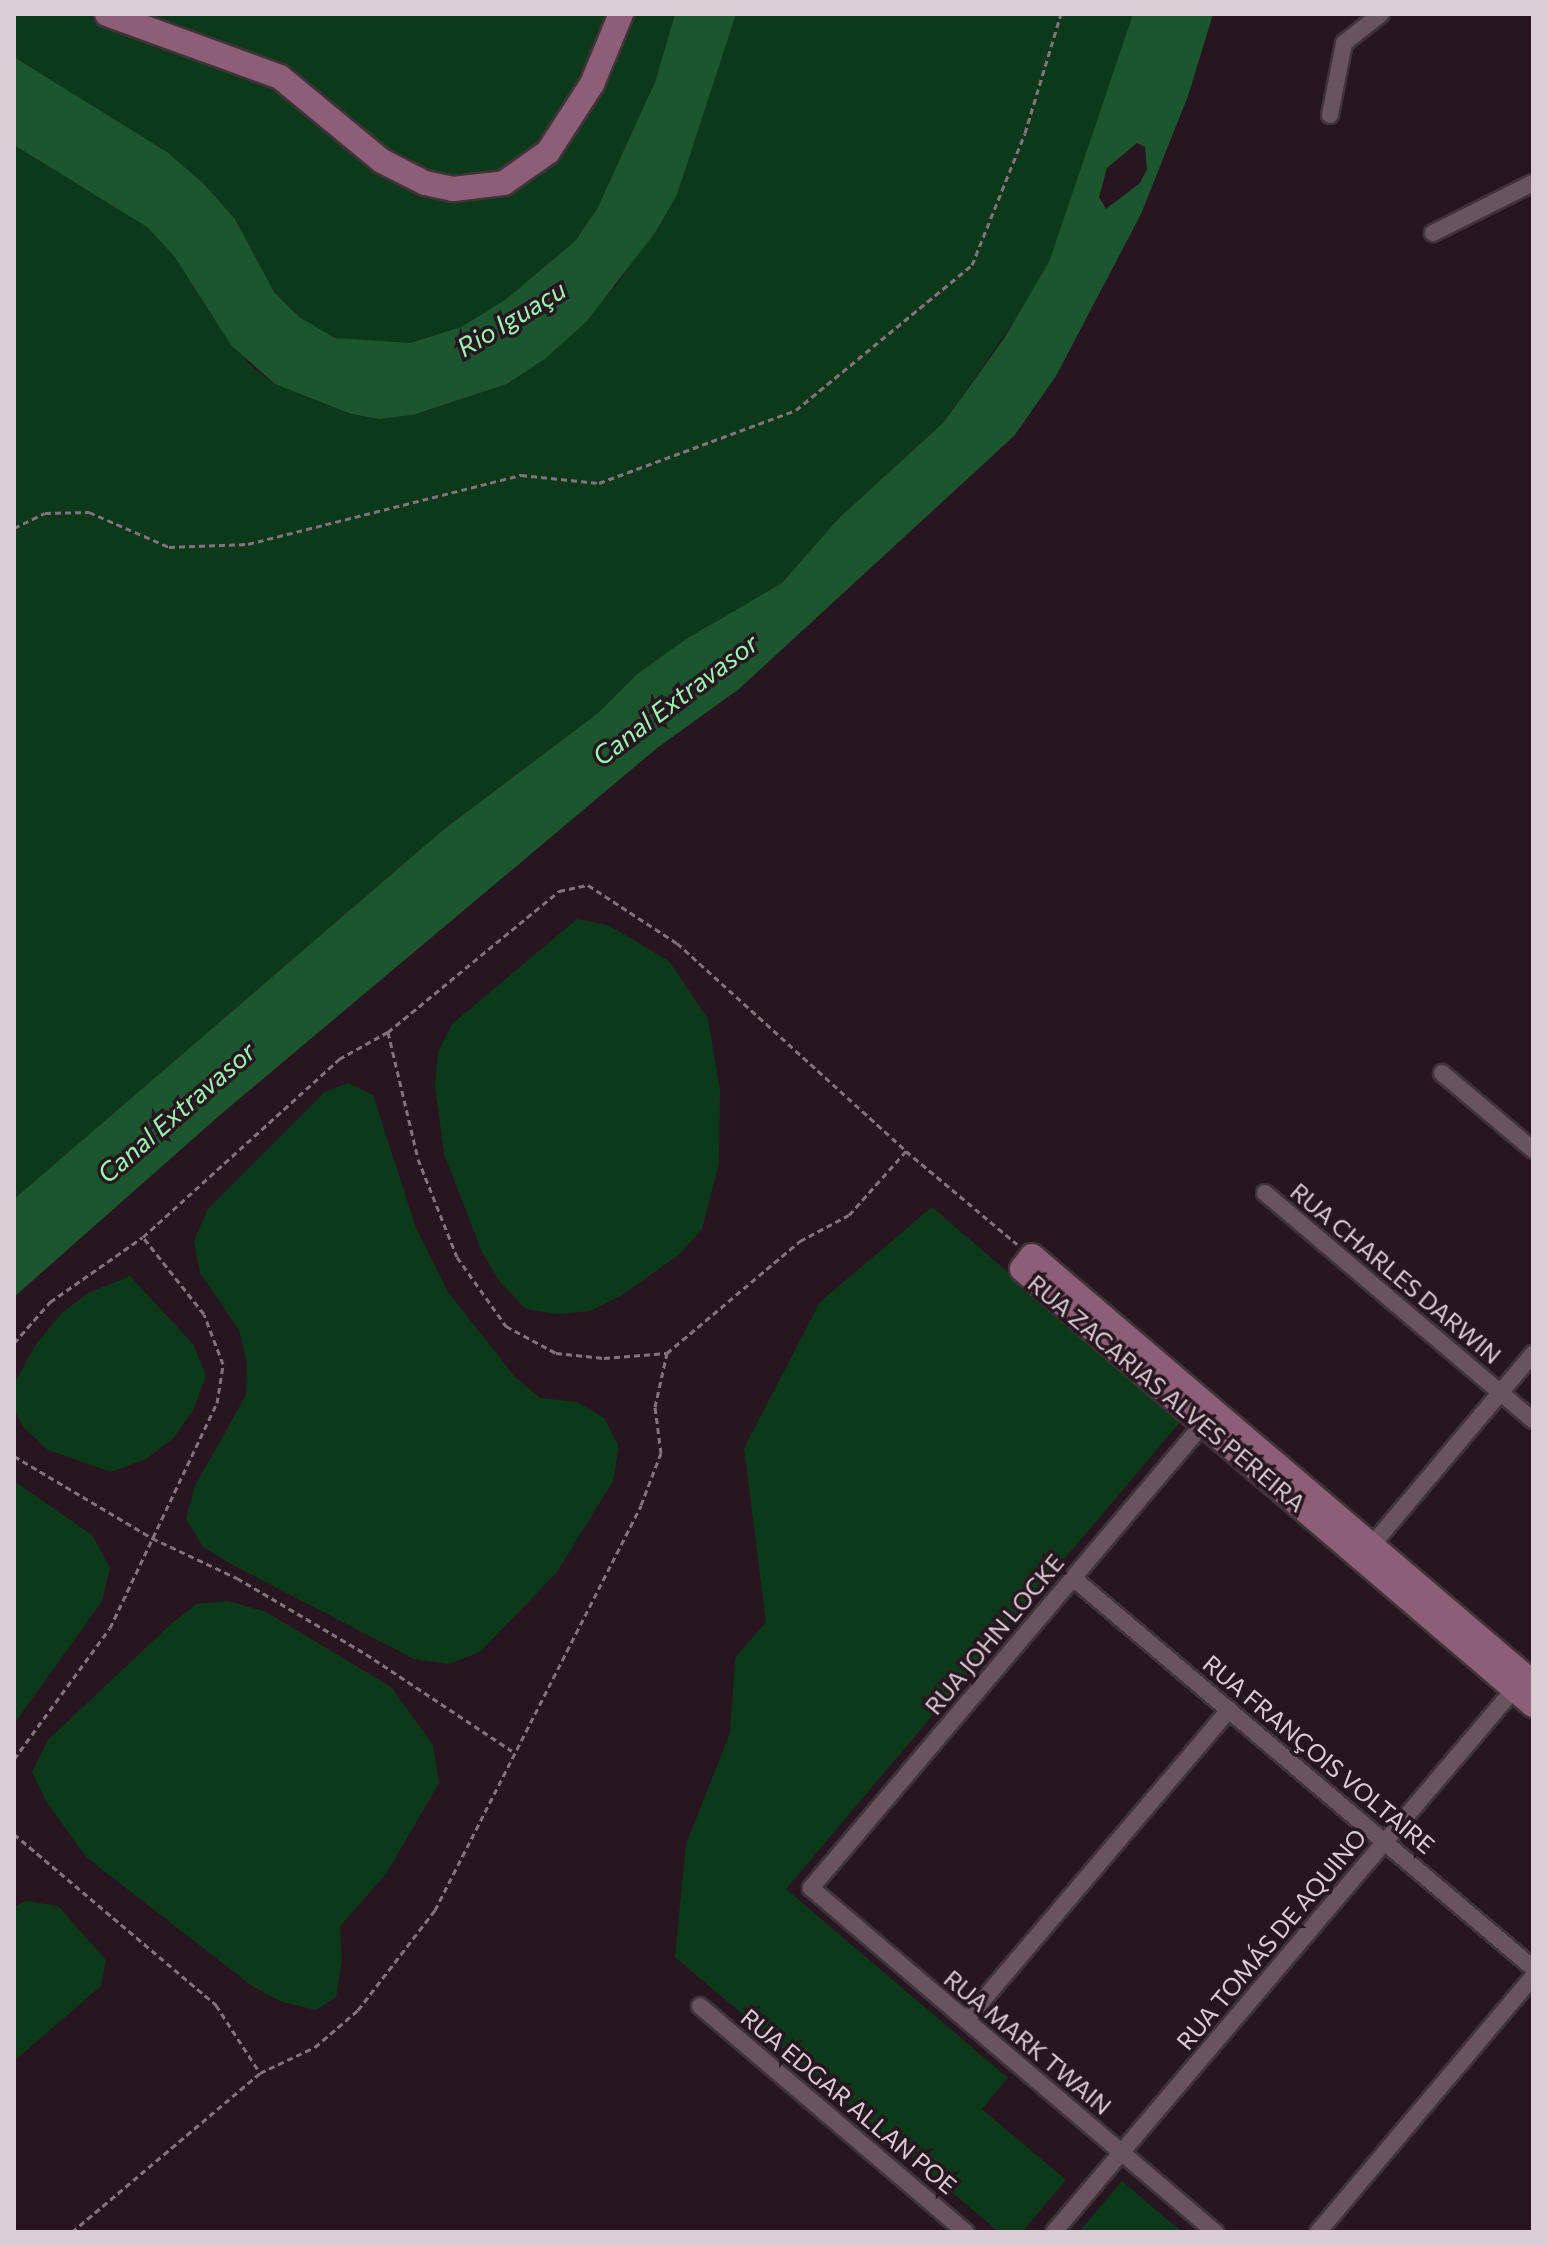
<!DOCTYPE html>
<meta charset="utf-8">
<style>
body{margin:0}
#map{position:relative;width:1547px;height:2246px;overflow:hidden;background:#27161f;font-family:Commissioner,sans-serif}
div>[style]{position:absolute}
.green>*{inset:0;background:#0d391b}
.water>*{inset:0;background:#1c562e}
.path>*{height:3px;margin-top:-1.5px;transform-origin:0;background:repeating-linear-gradient(90deg,#83747c 0 6px,transparent 0 10px)}
.roads{filter:drop-shadow(2px 0 #403339) drop-shadow(-2px 0 #403339) drop-shadow(0 2px #403339) drop-shadow(0 -2px #403339)}
.street>*{height:16px;margin:-8px;padding:0 8px;transform-origin:8px;border-radius:8px;background:#69545e}
.secondary>*{height:24px;margin:-12px;padding:0 12px;transform-origin:12px;border-radius:12px;background:#8d5f77}
span{translate:-50% -50%;white-space:nowrap;text-align:center;line-height:1.15;-webkit-text-stroke:7px #27161f;paint-order:stroke}
.street-label{font-size:24px;color:#dacdd3}
.water-label{font-size:26px;color:#98fdb0;font-style:italic}
.frame{position:absolute;inset:0;border:16px solid #dacdd3;pointer-events:none}
</style>
<div id="map">
<div class="green">
<i style="clip-path:polygon(14px 14px,675px 14px,655px 82px,597px 209px,575px 241px,505px 300px,461px 327px,410px 343px,372px 343px,335px 338px,299px 317px,274px 292px,235px 219px,203px 183px,167px 152px,14px 57px)"></i>
<i style="clip-path:polygon(736px 14px,1133px 14px,1049px 262px,1033px 294px,944px 422px,839px 518px,782px 583px,686px 639px,636px 675px,598px 713px,443px 830px,14px 1199px,14px 145px,147px 227px,174px 256px,212px 316px,252px 367px,275px 384px,351px 414px,379px 419px,413px 415px,507px 384px,545px 359px,616px 286px,677px 195px)"></i>
<i style="clip-path:polygon(577px 919px,608px 925px,669px 961px,708px 1019px,720px 1090px,719px 1163px,702px 1229px,680px 1254px,621px 1296px,590px 1311px,556px 1314px,526px 1309px,500px 1282px,482px 1252px,444px 1154px,435px 1086px,438px 1052px,452px 1024px)"></i>
<i style="clip-path:polygon(348px 1083px,373px 1095px,416px 1228px,448px 1292px,515px 1377px,540px 1398px,577px 1402px,604px 1418px,619px 1446px,613px 1481px,557px 1572px,480px 1652px,449px 1664px,414px 1659px,231px 1564px,203px 1547px,186px 1518px,195px 1486px,246px 1395px,247px 1362px,239px 1330px,200px 1273px,194px 1241px,207px 1210px,325px 1092px)"></i>
<i style="clip-path:polygon(932px 1207px,1181px 1421px,786px 1889px,1008px 2078px,982px 2109px,1066px 2180px,1022px 2232px,999px 2232px,675px 1957px,686px 1844px,730px 1733px,735px 1658px,766px 1622px,744px 1448px,820px 1302px)"></i>
<i style="clip-path:polygon(130px 1276px,193px 1344px,206px 1376px,193px 1410px,173px 1439px,146px 1459px,111px 1472px,48px 1450px,24px 1428px,14px 1410px,14px 1384px,36px 1344px,62px 1313px,88px 1293px)"></i>
<i style="clip-path:polygon(14px 1481px,92px 1535px,110px 1568px,102px 1601px,14px 1724px)"></i>
<i style="clip-path:polygon(228px 1601px,266px 1612px,391px 1687px,433px 1745px,439px 1783px,386px 1874px,340px 1926px,342px 1961px,336px 1997px,316px 2010px,282px 2002px,252px 1986px,86px 1857px,46px 1801px,32px 1772px,48px 1740px,171px 1624px,196px 1604px)"></i>
<i style="clip-path:polygon(26px 1901px,58px 1906px,106px 1960px,101px 1986px,14px 2061px,14px 1907px)"></i>
<i style="clip-path:polygon(1122px 2181px,1182px 2232px,1079px 2232px)"></i>
</div>
<div class="water">
<i style="clip-path:polygon(675px 14px,736px 14px,677px 195px,654px 234px,587px 321px,545px 359px,507px 384px,413px 415px,379px 419px,351px 414px,275px 384px,231px 345px,174px 256px,147px 227px,14px 145px,14px 57px,167px 152px,203px 183px,235px 219px,274px 292px,299px 317px,335px 338px,410px 343px,461px 327px,505px 300px,575px 241px,597px 209px,655px 82px)"></i>
<i style="clip-path:polygon(evenodd,1133px 14px,1213px 14px,1188px 96px,1141px 214px,1056px 376px,1014px 436px,739px 689px,657px 748px,220px 1115px,14px 1297px,14px 1199px,443px 830px,598px 713px,636px 675px,686px 639px,782px 583px,839px 518px,944px 422px,1005px 337px,1049px 262px,1133px 14px,1137px 143px,1145px 147px,1147px 169px,1140px 183px,1106px 209px,1099px 197px,1107px 168px,1137px 143px)"></i>
</div>
<div class="path">
<i style="left:14px;top:528px;width:34px;rotate:-26deg"></i>
<i style="left:45px;top:513px;width:44px;rotate:-1.3deg"></i>
<i style="left:89px;top:512px;width:87px;rotate:23.6deg"></i>
<i style="left:169px;top:547px;width:79px;rotate:-2.2deg"></i>
<i style="left:248px;top:544px;width:282px;rotate:-14.2deg"></i>
<i style="left:521px;top:475px;width:78px;rotate:5.9deg"></i>
<i style="left:599px;top:483px;width:210px;rotate:-20.3deg"></i>
<i style="left:796px;top:410px;width:228px;rotate:-39.5deg"></i>
<i style="left:972px;top:265px;width:142px;rotate:-68.1deg"></i>
<i style="left:1025px;top:133px;width:124px;rotate:-73.2deg"></i>
<i style="left:388px;top:1032px;width:130px;rotate:76.7deg"></i>
<i style="left:418px;top:1159px;width:105px;rotate:68.3deg"></i>
<i style="left:457px;top:1257px;width:85px;rotate:54.6deg"></i>
<i style="left:506px;top:1326px;width:57px;rotate:28.4deg"></i>
<i style="left:556px;top:1353px;width:48px;rotate:5.9deg"></i>
<i style="left:604px;top:1358px;width:63px;rotate:-4.5deg"></i>
<i style="left:14px;top:1343px;width:55px;rotate:-48.7deg"></i>
<i style="left:50px;top:1302px;width:113px;rotate:-35deg"></i>
<i style="left:143px;top:1237px;width:265px;rotate:-42.2deg"></i>
<i style="left:339px;top:1059px;width:56px;rotate:-28.9deg"></i>
<i style="left:388px;top:1032px;width:222px;rotate:-39.5deg"></i>
<i style="left:559px;top:891px;width:30px;rotate:-12deg"></i>
<i style="left:588px;top:885px;width:106px;rotate:33.1deg"></i>
<i style="left:677px;top:943px;width:309px;rotate:42.2deg"></i>
<i style="left:906px;top:1151px;width:145px;rotate:40deg"></i>
<i style="left:14px;top:1456px;width:161px;rotate:30.7deg"></i>
<i style="left:152px;top:1538px;width:94px;rotate:25.2deg"></i>
<i style="left:237px;top:1578px;width:150px;rotate:30.5deg"></i>
<i style="left:366px;top:1654px;width:175px;rotate:33.6deg"></i>
<i style="left:14px;top:1759px;width:162px;rotate:-53.8deg"></i>
<i style="left:110px;top:1628px;width:249px;rotate:-64.6deg"></i>
<i style="left:217px;top:1403px;width:39px;rotate:-81deg"></i>
<i style="left:223px;top:1364px;width:53px;rotate:-110.8deg"></i>
<i style="left:204px;top:1314px;width:98px;rotate:-128.4deg"></i>
<i style="left:14px;top:1834px;width:265px;rotate:40.2deg"></i>
<i style="left:216px;top:2005px;width:81px;rotate:57.1deg"></i>
<i style="left:72px;top:2232px;width:246px;rotate:-40.2deg"></i>
<i style="left:260px;top:2073px;width:61px;rotate:-25.3deg"></i>
<i style="left:315px;top:2047px;width:57px;rotate:-40.7deg"></i>
<i style="left:358px;top:2010px;width:126px;rotate:-52.4deg"></i>
<i style="left:435px;top:1910px;width:454px;rotate:-63deg"></i>
<i style="left:641px;top:1505px;width:56px;rotate:-69deg"></i>
<i style="left:661px;top:1453px;width:46px;rotate:-97.4deg"></i>
<i style="left:655px;top:1407px;width:55px;rotate:-77.5deg"></i>
<i style="left:667px;top:1353px;width:174px;rotate:-40.1deg"></i>
<i style="left:800px;top:1241px;width:55px;rotate:-28deg"></i>
<i style="left:849px;top:1215px;width:86px;rotate:-48.3deg"></i>
</div>
<div class="roads">
<div class="street">
<i style="left:1330px;top:115px;width:73px;rotate:-79deg"></i>
<i style="left:1344px;top:43px;width:47px;rotate:-38.1deg"></i>
<i style="left:1433px;top:233px;width:112px;rotate:-26.6deg"></i>
<i style="left:1442px;top:1073px;width:119px;rotate:40.2deg"></i>
<i style="left:1265px;top:1193px;width:351px;rotate:40.3deg"></i>
<i style="left:1209px;top:1417px;width:617px;rotate:130.2deg"></i>
<i style="left:811px;top:1888px;width:531px;rotate:40.41deg"></i>
<i style="left:1367px;top:1551px;width:258px;rotate:-49.9deg"></i>
<i style="left:1073px;top:1578px;width:603px;rotate:40.29deg"></i>
<i style="left:700px;top:2006px;width:349px;rotate:40.4deg"></i>
<i style="left:966px;top:2020px;width:407px;rotate:-49.7deg"></i>
<i style="left:1054px;top:2232px;width:722px;rotate:-49.72deg"></i>
<i style="left:1318px;top:2232px;width:334px;rotate:-49.9deg"></i>
</div>
<div class="secondary">
<i style="left:107px;top:14px;width:184px;rotate:20deg"></i>
<i style="left:280px;top:77px;width:132px;rotate:39.5deg"></i>
<i style="left:382px;top:161px;width:48px;rotate:27.1deg"></i>
<i style="left:425px;top:183px;width:29px;rotate:12deg"></i>
<i style="left:453px;top:189px;width:51px;rotate:-6.7deg"></i>
<i style="left:504px;top:183px;width:54px;rotate:-35.2deg"></i>
<i style="left:548px;top:152px;width:81px;rotate:-57.1deg"></i>
<i style="left:592px;top:84px;width:76px;rotate:-67.5deg"></i>
<i style="left:1533px;top:1683px;width:658px;rotate:-139.56deg"></i>
<i style="left:1032px;top:1256px;width:16px;rotate:128deg"></i>
<i style="left:1022px;top:1269px;width:672px;rotate:40.47deg"></i>
</div>
</div>
<div class="street-label">
<span style="left:1396px;top:1273px;rotate:40deg">RUA CHARLES DARWIN</span>
<span style="left:1167px;top:1393px;rotate:40deg">RUA ZACARIAS ALVES PEREIRA</span>
<span style="left:994px;top:1634px;rotate:-50deg">RUA JOHN LOCKE</span>
<span style="left:1319px;top:1754px;rotate:40deg">RUA FRANÇOIS VOLTAIRE</span>
<span style="left:1271px;top:1939px;rotate:-50deg">RUA TOMÁS DE AQUINO</span>
<span style="left:1028px;top:2042px;rotate:40deg">RUA MARK TWAIN</span>
<span style="left:849px;top:2101px;rotate:40deg">RUA EDGAR ALLAN POE</span>
</div>
<div class="water-label">
<span style="left:511px;top:318px;rotate:-31deg">Rio Iguaçu</span>
<span style="left:675px;top:699px;rotate:-37deg">Canal Extravasor</span>
<span style="left:176px;top:1112px;rotate:-41deg">Canal Extravasor</span>
</div>
<div class="frame"></div>
</div>
